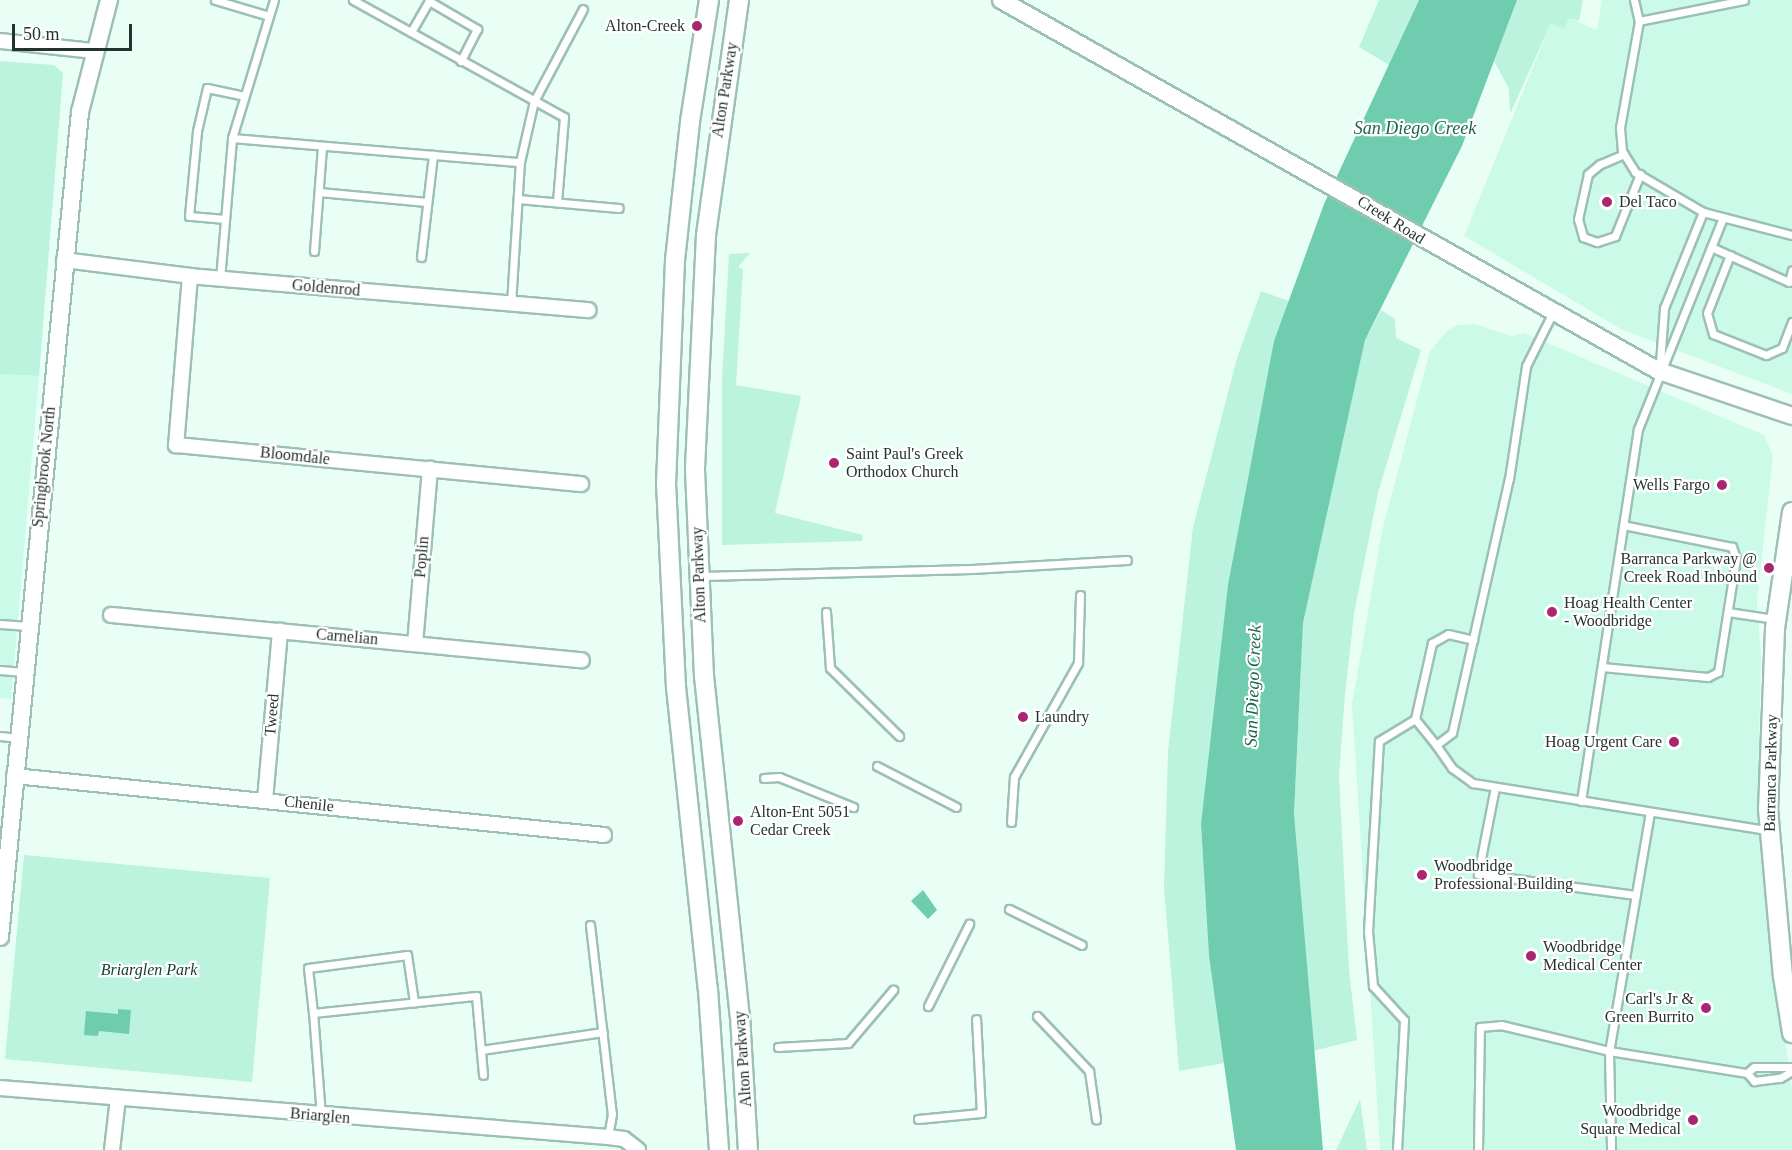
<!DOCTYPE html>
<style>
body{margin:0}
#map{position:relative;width:1792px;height:1150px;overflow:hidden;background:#e9fff6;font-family:"Times New Roman",serif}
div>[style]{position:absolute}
.built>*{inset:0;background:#cbfae9}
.green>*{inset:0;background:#bbf3df}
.water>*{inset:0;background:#6fccae}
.roads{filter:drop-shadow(2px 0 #9cc0b3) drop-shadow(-2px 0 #9cc0b3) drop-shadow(0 2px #9cc0b3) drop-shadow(0 -2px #9cc0b3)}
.service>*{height:7px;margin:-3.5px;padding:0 3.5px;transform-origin:3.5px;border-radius:3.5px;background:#fff}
.minor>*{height:14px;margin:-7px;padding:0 7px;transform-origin:7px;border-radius:7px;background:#fff}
.tertiary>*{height:16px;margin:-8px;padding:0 8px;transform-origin:8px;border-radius:8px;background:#fff}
.secondary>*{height:18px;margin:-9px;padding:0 9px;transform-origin:9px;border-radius:9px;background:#fff}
.dots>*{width:16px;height:16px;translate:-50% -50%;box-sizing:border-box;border:3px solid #fff;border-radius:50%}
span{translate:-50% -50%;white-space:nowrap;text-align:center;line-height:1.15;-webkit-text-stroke:4.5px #fff;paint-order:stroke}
.poi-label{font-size:16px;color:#24332d}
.right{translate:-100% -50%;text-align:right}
.left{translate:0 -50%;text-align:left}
.street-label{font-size:16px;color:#24332d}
.park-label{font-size:16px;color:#133d31;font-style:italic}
.water-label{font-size:18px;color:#1c6551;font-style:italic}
.scale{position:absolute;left:12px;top:24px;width:120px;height:27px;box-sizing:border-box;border:3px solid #24332d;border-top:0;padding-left:8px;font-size:18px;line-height:21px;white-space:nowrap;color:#24332d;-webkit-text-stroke:4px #fff;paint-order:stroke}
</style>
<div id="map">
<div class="built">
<i style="clip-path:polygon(1602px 0,1792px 0,1792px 394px,1621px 329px,1464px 236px,1551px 23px,1569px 18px,1597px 30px)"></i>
<i style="clip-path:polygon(1475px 324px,1511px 336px,1524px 333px,1764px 435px,1773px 456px,1757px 602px,1761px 657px,1758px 784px,1764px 881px,1792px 1091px,1792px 1150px,1380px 1150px,1352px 704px,1382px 531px,1430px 351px,1447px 331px,1458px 325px)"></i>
<i style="clip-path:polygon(0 374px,39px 376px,11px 699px,0 698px)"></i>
</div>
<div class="green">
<i style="clip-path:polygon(1379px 0,1419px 0,1389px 65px,1359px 47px)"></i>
<i style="clip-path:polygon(1517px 0,1583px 0,1579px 21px,1569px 18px,1564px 29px,1551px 23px,1510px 114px,1509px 89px,1494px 61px)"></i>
<i style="clip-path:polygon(0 61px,54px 65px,63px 73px,39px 376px,0 374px)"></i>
<i style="clip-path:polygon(750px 253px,738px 267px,743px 269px,736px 385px,801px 396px,775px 513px,863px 535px,862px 541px,722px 545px,722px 379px,729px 254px)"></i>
<i style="clip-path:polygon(1261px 291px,1289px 301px,1274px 341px,1201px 824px,1209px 956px,1225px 1063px,1179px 1071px,1164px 887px,1168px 751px,1193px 527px,1237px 358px)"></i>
<i style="clip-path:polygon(1381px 310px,1395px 319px,1396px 338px,1421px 350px,1378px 493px,1354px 614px,1345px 695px,1339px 776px,1349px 970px,1357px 1040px,1313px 1051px,1294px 814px,1303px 623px,1365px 340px)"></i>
<i style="clip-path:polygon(24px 855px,270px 878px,252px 1082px,5px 1059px)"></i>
<i style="clip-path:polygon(1360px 1099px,1367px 1150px,1336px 1150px)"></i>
</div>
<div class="water">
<i style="clip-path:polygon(1419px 0,1517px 0,1462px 146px,1365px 340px,1303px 623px,1294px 814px,1323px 1150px,1236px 1150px,1209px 956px,1201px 824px,1228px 585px,1274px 341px,1324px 204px)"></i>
<i style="clip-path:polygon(923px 890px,937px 910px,928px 919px,911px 901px)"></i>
<i style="clip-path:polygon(118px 1009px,131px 1010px,129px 1034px,99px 1031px,98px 1036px,84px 1035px,86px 1011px,118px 1014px)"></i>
</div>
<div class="roads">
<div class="service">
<i style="left:215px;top:0;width:56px;rotate:16.5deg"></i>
<i style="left:353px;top:0;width:241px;rotate:29deg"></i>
<i style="left:564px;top:117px;width:85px;rotate:94.7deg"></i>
<i style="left:1634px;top:0;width:22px;rotate:77deg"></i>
<i style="left:1639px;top:21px;width:109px;rotate:100.1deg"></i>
<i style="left:1620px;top:128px;width:23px;rotate:85deg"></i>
<i style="left:1622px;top:151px;width:25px;rotate:58deg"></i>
<i style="left:1635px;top:172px;width:79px;rotate:30.5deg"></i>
<i style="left:1703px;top:212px;width:92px;rotate:14.5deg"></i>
<i style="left:1639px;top:21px;width:107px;rotate:-11.3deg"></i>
<i style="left:411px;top:32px;width:36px;rotate:-60deg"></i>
<i style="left:429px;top:1px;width:56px;rotate:30.3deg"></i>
<i style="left:477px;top:29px;width:36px;rotate:117deg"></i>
<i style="left:232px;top:138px;width:289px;rotate:4.8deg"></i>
<i style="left:1624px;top:154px;width:26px;rotate:157deg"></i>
<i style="left:1600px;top:164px;width:16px;rotate:140deg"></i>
<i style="left:1588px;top:174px;width:46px;rotate:102.5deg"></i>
<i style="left:1578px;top:219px;width:19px;rotate:74deg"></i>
<i style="left:1583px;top:237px;width:15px;rotate:20deg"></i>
<i style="left:1597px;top:242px;width:19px;rotate:-18deg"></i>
<i style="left:1615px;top:236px;width:67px;rotate:-68deg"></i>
<i style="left:319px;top:192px;width:108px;rotate:5.3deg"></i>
<i style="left:518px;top:199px;width:101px;rotate:5.1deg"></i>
<i style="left:225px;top:219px;width:36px;rotate:-175deg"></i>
<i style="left:189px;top:216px;width:85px;rotate:-84.6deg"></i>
<i style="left:197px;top:131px;width:44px;rotate:-76.9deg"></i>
<i style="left:207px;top:88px;width:38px;rotate:12deg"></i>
<i style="left:1711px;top:247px;width:85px;rotate:24.2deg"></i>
<i style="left:1789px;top:282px;width:12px;rotate:-76deg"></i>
<i style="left:314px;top:251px;width:105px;rotate:-85.6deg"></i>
<i style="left:1730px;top:255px;width:62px;rotate:111.6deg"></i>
<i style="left:1707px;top:313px;width:22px;rotate:74deg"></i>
<i style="left:1713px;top:334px;width:57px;rotate:21.6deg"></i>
<i style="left:1766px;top:355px;width:17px;rotate:-24deg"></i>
<i style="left:1782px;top:348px;width:28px;rotate:-69deg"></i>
<i style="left:421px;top:257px;width:103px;rotate:-83.3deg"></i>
<i style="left:220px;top:279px;width:142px;rotate:-85.1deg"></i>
<i style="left:232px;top:138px;width:144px;rotate:-73.1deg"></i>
<i style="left:511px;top:304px;width:142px;rotate:-86.4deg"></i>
<i style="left:520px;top:162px;width:63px;rotate:-77.1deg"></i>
<i style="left:534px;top:101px;width:104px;rotate:-62deg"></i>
<i style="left:1660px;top:363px;width:55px;rotate:-85.8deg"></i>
<i style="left:1664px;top:308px;width:104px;rotate:-67.9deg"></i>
<i style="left:702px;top:576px;width:270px;rotate:-1.5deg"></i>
<i style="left:972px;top:569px;width:155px;rotate:-3.3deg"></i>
<i style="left:826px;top:612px;width:56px;rotate:85.9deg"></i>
<i style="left:830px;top:668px;width:97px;rotate:44.6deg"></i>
<i style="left:1728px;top:612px;width:48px;rotate:8.5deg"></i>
<i style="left:0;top:624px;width:28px;rotate:4deg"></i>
<i style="left:1602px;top:667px;width:106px;rotate:5.4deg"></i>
<i style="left:1708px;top:677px;width:11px;rotate:-27deg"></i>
<i style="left:1718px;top:672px;width:115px;rotate:-81deg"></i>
<i style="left:1736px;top:558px;width:12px;rotate:-110deg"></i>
<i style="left:1732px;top:547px;width:111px;rotate:-168.6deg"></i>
<i style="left:0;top:670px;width:24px;rotate:5deg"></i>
<i style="left:1415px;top:719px;width:33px;rotate:51deg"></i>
<i style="left:1436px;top:745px;width:20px;rotate:-37deg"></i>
<i style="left:1452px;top:733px;width:260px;rotate:-77.4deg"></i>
<i style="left:1509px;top:479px;width:114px;rotate:-81.4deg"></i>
<i style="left:1526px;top:366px;width:60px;rotate:-63.4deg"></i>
<i style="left:0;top:736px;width:18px;rotate:6deg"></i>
<i style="left:1436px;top:745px;width:28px;rotate:55deg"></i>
<i style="left:1452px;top:768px;width:26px;rotate:36deg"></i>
<i style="left:1473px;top:783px;width:299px;rotate:9.1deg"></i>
<i style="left:877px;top:766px;width:89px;rotate:27.4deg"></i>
<i style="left:764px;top:778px;width:15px;rotate:-4deg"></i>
<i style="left:779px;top:777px;width:80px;rotate:22.1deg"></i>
<i style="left:1495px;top:787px;width:89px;rotate:101.1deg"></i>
<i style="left:1478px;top:874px;width:159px;rotate:7.6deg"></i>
<i style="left:1581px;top:801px;width:376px;rotate:-81.3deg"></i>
<i style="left:1638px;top:429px;width:227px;rotate:-68.1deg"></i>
<i style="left:1650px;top:812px;width:242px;rotate:99.7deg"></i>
<i style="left:1609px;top:1051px;width:140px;rotate:9.1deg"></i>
<i style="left:1747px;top:1073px;width:11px;rotate:49deg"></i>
<i style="left:1754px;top:1081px;width:26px;rotate:-7deg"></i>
<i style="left:1780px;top:1078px;width:14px;rotate:-30deg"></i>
<i style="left:1011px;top:822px;width:45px;rotate:-86.2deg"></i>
<i style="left:1014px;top:777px;width:131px;rotate:-60.7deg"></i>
<i style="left:1078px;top:663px;width:68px;rotate:-88.3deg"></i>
<i style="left:1009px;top:909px;width:81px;rotate:26.3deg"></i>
<i style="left:590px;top:925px;width:190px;rotate:83.4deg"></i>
<i style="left:612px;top:1114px;width:23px;rotate:100deg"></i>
<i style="left:928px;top:1006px;width:92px;rotate:-63.4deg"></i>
<i style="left:313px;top:1013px;width:45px;rotate:-96.3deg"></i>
<i style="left:308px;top:968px;width:100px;rotate:-7.5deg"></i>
<i style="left:407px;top:955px;width:48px;rotate:81.5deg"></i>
<i style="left:1037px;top:1016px;width:76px;rotate:46.6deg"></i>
<i style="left:1089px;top:1071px;width:49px;rotate:81.7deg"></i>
<i style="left:778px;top:1047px;width:70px;rotate:-3.3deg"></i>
<i style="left:848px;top:1043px;width:70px;rotate:-49.7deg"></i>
<i style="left:481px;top:1050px;width:123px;rotate:-8.4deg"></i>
<i style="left:1747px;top:1073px;width:9px;rotate:-41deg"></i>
<i style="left:1754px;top:1067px;width:38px"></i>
<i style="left:321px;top:1116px;width:103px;rotate:-94.4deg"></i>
<i style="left:313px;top:1013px;width:164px;rotate:-6deg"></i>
<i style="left:476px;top:996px;width:79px;rotate:84.9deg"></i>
<i style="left:918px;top:1119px;width:63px;rotate:-5.4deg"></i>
<i style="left:981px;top:1113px;width:94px;rotate:-93deg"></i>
<i style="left:1397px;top:1150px;width:130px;rotate:-86.9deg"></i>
<i style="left:1404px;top:1020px;width:46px;rotate:-132.4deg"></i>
<i style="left:1373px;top:986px;width:55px;rotate:-95.2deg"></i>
<i style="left:1368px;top:931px;width:190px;rotate:-86.7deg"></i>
<i style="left:1379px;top:741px;width:42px;rotate:-31.4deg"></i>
<i style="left:1415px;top:719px;width:78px;rotate:-77.4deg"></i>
<i style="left:1432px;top:643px;width:18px;rotate:-29deg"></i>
<i style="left:1448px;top:634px;width:26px;rotate:13deg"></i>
<i style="left:1478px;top:1150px;width:123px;rotate:-89.1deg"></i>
<i style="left:1480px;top:1027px;width:21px;rotate:-5deg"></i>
<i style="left:1501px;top:1025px;width:111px;rotate:13.5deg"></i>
<i style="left:1609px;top:1051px;width:99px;rotate:88.8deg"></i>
</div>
<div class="minor">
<i style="left:0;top:41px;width:95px;rotate:6.1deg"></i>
<i style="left:64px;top:260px;width:127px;rotate:7.2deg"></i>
<i style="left:190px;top:276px;width:400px;rotate:4.9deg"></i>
<i style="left:190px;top:276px;width:170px;rotate:94.7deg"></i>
<i style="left:176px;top:445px;width:407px;rotate:5.5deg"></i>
<i style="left:111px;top:615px;width:473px;rotate:5.5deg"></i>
<i style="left:415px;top:644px;width:176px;rotate:-85.1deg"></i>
<i style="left:14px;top:776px;width:593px;rotate:5.71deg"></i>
<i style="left:265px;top:800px;width:170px;rotate:-84.9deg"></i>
<i style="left:0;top:1088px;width:610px;rotate:4.61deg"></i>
<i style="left:608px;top:1137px;width:16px;rotate:7deg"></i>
<i style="left:624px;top:1139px;width:18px;rotate:38deg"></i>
<i style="left:112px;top:1150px;width:52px;rotate:-83.4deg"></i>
</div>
<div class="tertiary">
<i style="left:1001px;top:0;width:755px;rotate:29.42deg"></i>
<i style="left:1659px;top:371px;width:140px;rotate:18.7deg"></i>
<i style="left:0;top:937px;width:829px;rotate:-84.46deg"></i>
<i style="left:80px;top:112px;width:116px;rotate:-75.5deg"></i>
</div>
<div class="secondary">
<i style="left:709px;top:0;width:123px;rotate:98.9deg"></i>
<i style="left:690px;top:122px;width:139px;rotate:96.2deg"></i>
<i style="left:675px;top:260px;width:223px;rotate:92.3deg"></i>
<i style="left:666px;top:483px;width:204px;rotate:87.2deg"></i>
<i style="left:676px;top:687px;width:304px;rotate:84deg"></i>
<i style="left:708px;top:989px;width:161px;rotate:86.1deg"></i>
<i style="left:739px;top:0;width:237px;rotate:98deg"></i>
<i style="left:706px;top:235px;width:235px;rotate:92.7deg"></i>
<i style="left:695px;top:470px;width:206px;rotate:87.5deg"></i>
<i style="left:704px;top:676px;width:342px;rotate:84deg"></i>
<i style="left:740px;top:1016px;width:134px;rotate:86.6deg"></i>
<i style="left:1792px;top:512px;width:118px;rotate:98.3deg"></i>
<i style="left:1775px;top:629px;width:180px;rotate:92.2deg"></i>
<i style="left:1768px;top:809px;width:168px;rotate:84.9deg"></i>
<i style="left:1783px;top:976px;width:58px;rotate:81deg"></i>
</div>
</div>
<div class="dots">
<i style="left:697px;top:26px;background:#a92671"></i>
<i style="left:1607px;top:202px;background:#a92671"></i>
<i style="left:834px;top:463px;background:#a92671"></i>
<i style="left:1722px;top:485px;background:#a92671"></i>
<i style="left:1769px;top:568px;background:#a92671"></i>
<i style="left:1552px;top:612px;background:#a92671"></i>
<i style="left:1023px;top:717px;background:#a92671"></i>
<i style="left:1674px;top:742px;background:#a92671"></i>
<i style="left:738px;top:821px;background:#a92671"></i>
<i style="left:1422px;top:875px;background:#a92671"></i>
<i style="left:1531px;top:956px;background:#a92671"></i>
<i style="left:1706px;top:1008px;background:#a92671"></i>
<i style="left:1693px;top:1120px;background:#a92671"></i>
</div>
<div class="poi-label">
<span class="right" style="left:685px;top:26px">Alton-Creek</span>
<span class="left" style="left:1619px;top:202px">Del Taco</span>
<span class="left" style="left:846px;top:463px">Saint Paul's Greek<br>Orthodox Church</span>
<span class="right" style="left:1710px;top:485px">Wells Fargo</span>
<span class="right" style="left:1757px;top:568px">Barranca Parkway @<br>Creek Road Inbound</span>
<span class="left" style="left:1564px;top:612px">Hoag Health Center<br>- Woodbridge</span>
<span class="left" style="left:1035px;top:717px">Laundry</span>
<span class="right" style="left:1662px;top:742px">Hoag Urgent Care</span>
<span class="left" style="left:750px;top:821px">Alton-Ent 5051<br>Cedar Creek</span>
<span class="left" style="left:1434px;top:875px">Woodbridge<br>Professional Building</span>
<span class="left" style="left:1543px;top:956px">Woodbridge<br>Medical Center</span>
<span class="right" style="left:1694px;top:1008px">Carl's Jr &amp;<br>Green Burrito</span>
<span class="right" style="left:1681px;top:1120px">Woodbridge<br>Square Medical</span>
</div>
<div class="street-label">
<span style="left:725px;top:90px;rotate:-81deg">Alton Parkway</span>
<span style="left:1391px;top:220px;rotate:32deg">Creek Road</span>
<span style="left:326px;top:288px;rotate:5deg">Goldenrod</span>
<span style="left:295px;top:456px;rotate:6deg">Bloomdale</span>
<span style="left:44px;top:467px;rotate:-84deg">Springbrook North</span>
<span style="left:422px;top:557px;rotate:-85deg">Poplin</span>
<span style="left:699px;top:575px;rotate:-92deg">Alton Parkway</span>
<span style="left:347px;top:637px;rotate:5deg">Carnelian</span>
<span style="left:272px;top:715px;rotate:-85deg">Tweed</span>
<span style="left:1771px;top:773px;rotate:-89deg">Barranca Parkway</span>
<span style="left:309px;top:804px;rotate:6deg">Chenile</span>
<span style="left:743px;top:1059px;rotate:-94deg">Alton Parkway</span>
<span style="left:320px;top:1116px;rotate:5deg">Briarglen</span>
</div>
<div class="park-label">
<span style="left:149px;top:970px">Briarglen Park</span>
</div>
<div class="water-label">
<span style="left:1415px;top:128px">San Diego Creek</span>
<span style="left:1253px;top:686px;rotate:-88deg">San Diego Creek</span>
</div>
<div class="scale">50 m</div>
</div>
